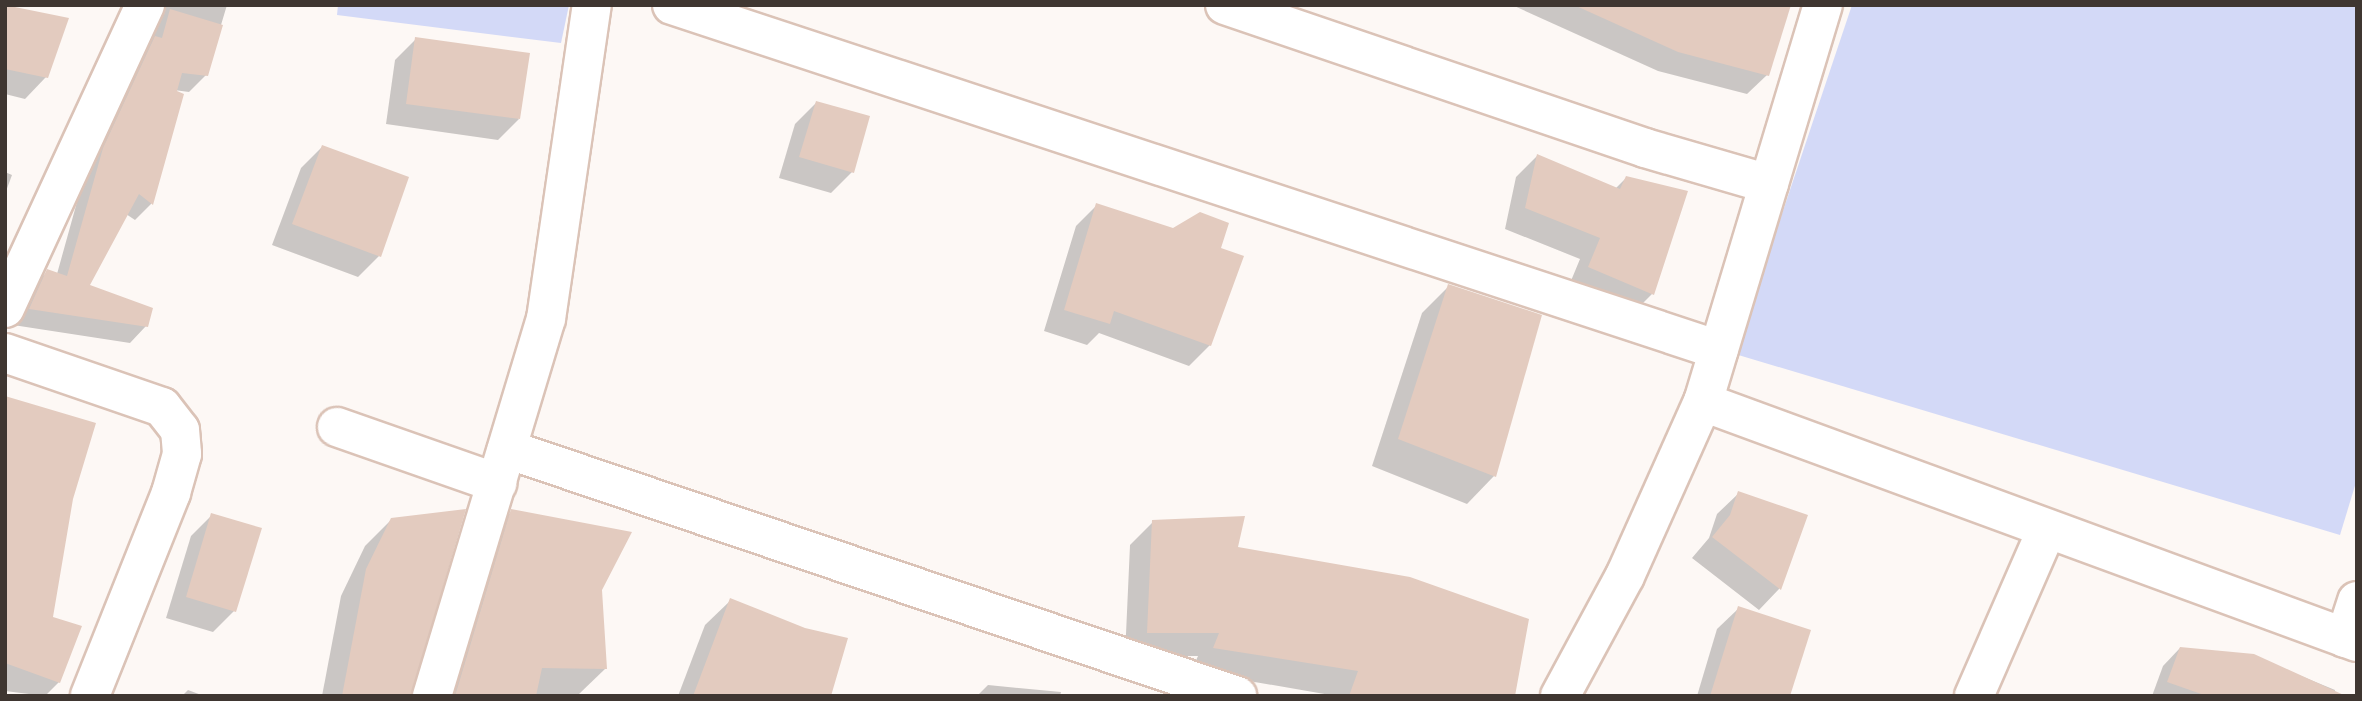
<!DOCTYPE html>
<style>
body{margin:0}
#map{position:relative;width:2362px;height:701px;overflow:hidden;background:#fdf8f5;font-family:"Sofia Sans Condensed",sans-serif}
div>[style]{position:absolute}
.green>*{inset:0;background:#d3d9f7}
.shadow>*{inset:0;background:#0003}
.building>*{inset:0;background:#e3cbbf}
.roads{filter:drop-shadow(2px 0 #dbc3b7) drop-shadow(-2px 0 #dbc3b7) drop-shadow(0 2px #dbc3b7) drop-shadow(0 -2px #dbc3b7)}
.minor>*{height:38px;margin:-19px;padding:0 19px;transform-origin:19px;border-radius:19px;background:#fff}
span{translate:-50% -50%;white-space:nowrap;text-align:center;line-height:1.15;-webkit-text-stroke:6px #fff;paint-order:stroke}
.frame{position:absolute;inset:0;border:7px solid #3f3631;pointer-events:none}
</style>
<div id="map">
<div class="green">
<i style="clip-path:polygon(338px 5px,569px 5px,561px 43px,337px 15px)"></i>
<i style="clip-path:polygon(1852px 5px,2357px 5px,2357px 479px,2340px 535px,1735px 354px)"></i>
</div>
<div class="shadow">
<i style="clip-path:polygon(161px 5px,227px 5px,206px 75px,189px 92px,174px 90px,182px 95px,151px 204px,135px 220px,126px 214px,88px 286px,146px 326px,130px 343px,13px 325px,31px 288px,48px 271px,57px 274px,87px 166px,138px 55px,149px 44px)"></i>
<i style="clip-path:polygon(1512px 5px,1789px 5px,1767px 75px,1747px 94px,1658px 71px)"></i>
<i style="clip-path:polygon(5px 6px,46px 77px,25px 99px,5px 94px)"></i>
<i style="clip-path:polygon(416px 39px,519px 119px,498px 140px,386px 124px,395px 60px)"></i>
<i style="clip-path:polygon(816px 103px,852px 172px,831px 193px,779px 178px,795px 124px)"></i>
<i style="clip-path:polygon(322px 147px,379px 256px,358px 277px,272px 245px,301px 168px)"></i>
<i style="clip-path:polygon(1537px 156px,1615px 189px,1626px 178px,1652px 294px,1631px 315px,1568px 288px,1580px 259px,1505px 229px,1516px 177px)"></i>
<i style="clip-path:polygon(5px 172px,12px 175px,5px 194px)"></i>
<i style="clip-path:polygon(1097px 205px,1218px 249px,1210px 345px,1189px 366px,1099px 333px,1087px 345px,1044px 331px,1076px 226px)"></i>
<i style="clip-path:polygon(1449px 286px,1494px 476px,1467px 504px,1372px 466px,1422px 313px)"></i>
<i style="clip-path:polygon(5px 398px,72px 498px,51px 618px,59px 682px,45px 696px,5px 691px)"></i>
<i style="clip-path:polygon(1739px 493px,1805px 516px,1779px 589px,1759px 610px,1692px 558px,1709px 538px,1717px 514px)"></i>
<i style="clip-path:polygon(512px 511px,600px 590px,605px 669px,579px 694px,438px 696px,486px 537px)"></i>
<i style="clip-path:polygon(212px 515px,234px 611px,213px 632px,166px 618px,191px 536px)"></i>
<i style="clip-path:polygon(391px 520px,411px 696px,322px 696px,341px 596px,365px 546px)"></i>
<i style="clip-path:polygon(1153px 522px,1236px 548px,1513px 696px,1336px 696px,1191px 671px,1198px 656px,1125px 656px,1130px 545px)"></i>
<i style="clip-path:polygon(731px 600px,829px 696px,678px 696px,705px 625px)"></i>
<i style="clip-path:polygon(1739px 608px,1789px 696px,1697px 696px,1717px 629px)"></i>
<i style="clip-path:polygon(2180px 648px,2253px 656px,2335px 690px,2334px 696px,2152px 696px,2163px 666px)"></i>
<i style="clip-path:polygon(988px 685px,1061px 692px,1060px 696px,977px 696px)"></i>
<i style="clip-path:polygon(188px 690px,204px 696px,182px 696px)"></i>
</div>
<div class="building">
<i style="clip-path:polygon(5px 5px,69px 18px,48px 78px,5px 69px)"></i>
<i style="clip-path:polygon(1574px 5px,1791px 5px,1769px 76px,1678px 52px)"></i>
<i style="clip-path:polygon(170px 9px,223px 25px,208px 76px,182px 73px,177px 91px,184px 94px,153px 205px,139px 194px,90px 285px,153px 308px,148px 327px,29px 309px,47px 269px,67px 276px,103px 148px,155px 36px,162px 38px)"></i>
<i style="clip-path:polygon(415px 37px,530px 53px,520px 119px,406px 104px)"></i>
<i style="clip-path:polygon(816px 101px,870px 116px,854px 173px,799px 157px)"></i>
<i style="clip-path:polygon(322px 145px,409px 177px,381px 257px,292px 224px)"></i>
<i style="clip-path:polygon(1537px 154px,1620px 189px,1626px 176px,1688px 191px,1654px 295px,1588px 267px,1600px 238px,1525px 208px)"></i>
<i style="clip-path:polygon(1096px 203px,1173px 228px,1200px 212px,1229px 223px,1221px 248px,1244px 256px,1211px 346px,1114px 311px,1110px 324px,1064px 310px)"></i>
<i style="clip-path:polygon(1448px 284px,1542px 315px,1496px 477px,1398px 439px)"></i>
<i style="clip-path:polygon(5px 396px,96px 423px,73px 499px,53px 617px,82px 626px,60px 683px,5px 663px)"></i>
<i style="clip-path:polygon(1738px 491px,1808px 515px,1781px 590px,1712px 537px,1730px 515px)"></i>
<i style="clip-path:polygon(466px 509px,411px 696px,342px 696px,366px 569px,391px 518px)"></i>
<i style="clip-path:polygon(511px 509px,632px 532px,602px 590px,607px 669px,542px 668px,536px 696px,455px 696px)"></i>
<i style="clip-path:polygon(211px 513px,262px 528px,236px 612px,186px 597px)"></i>
<i style="clip-path:polygon(1245px 516px,1238px 547px,1410px 577px,1529px 619px,1515px 696px,1349px 696px,1358px 671px,1213px 648px,1219px 633px,1147px 633px,1152px 520px)"></i>
<i style="clip-path:polygon(730px 598px,805px 628px,848px 638px,831px 696px,693px 696px)"></i>
<i style="clip-path:polygon(1738px 606px,1811px 630px,1790px 696px,1710px 696px)"></i>
<i style="clip-path:polygon(2180px 647px,2254px 654px,2346px 696px,2207px 696px,2167px 682px)"></i>
</div>
<div class="roads">
<div class="minor">
<i style="left:672px;top:5px;width:1102px;rotate:18.24deg"></i>
<i style="left:1225px;top:5px;width:444px;rotate:18.8deg"></i>
<i style="left:1645px;top:148px;width:129px;rotate:16.2deg"></i>
<i style="left:5px;top:308px;width:334px;rotate:-65.2deg"></i>
<i style="left:5px;top:353px;width:166px;rotate:19deg"></i>
<i style="left:162px;top:407px;width:29px;rotate:52deg"></i>
<i style="left:180px;top:430px;width:24px;rotate:85deg"></i>
<i style="left:182px;top:454px;width:41px;rotate:105.8deg"></i>
<i style="left:171px;top:493px;width:219px;rotate:111.8deg"></i>
<i style="left:1703px;top:402px;width:697px;rotate:20.15deg"></i>
<i style="left:337px;top:427px;width:170px;rotate:19.3deg"></i>
<i style="left:507px;top:449px;width:771px;rotate:18.69deg"></i>
<i style="left:2345px;top:638px;width:39px;rotate:-72deg"></i>
<i style="left:432px;top:696px;width:394px;rotate:-73.2deg"></i>
<i style="left:546px;top:319px;width:317px;rotate:-81.7deg"></i>
<i style="left:1560px;top:696px;width:136px;rotate:-61.6deg"></i>
<i style="left:1625px;top:576px;width:191px;rotate:-65.9deg"></i>
<i style="left:1703px;top:402px;width:415px;rotate:-73.2deg"></i>
<i style="left:1974px;top:696px;width:182px;rotate:-66.4deg"></i>
</div>
</div>
<div class="frame"></div>
</div>
